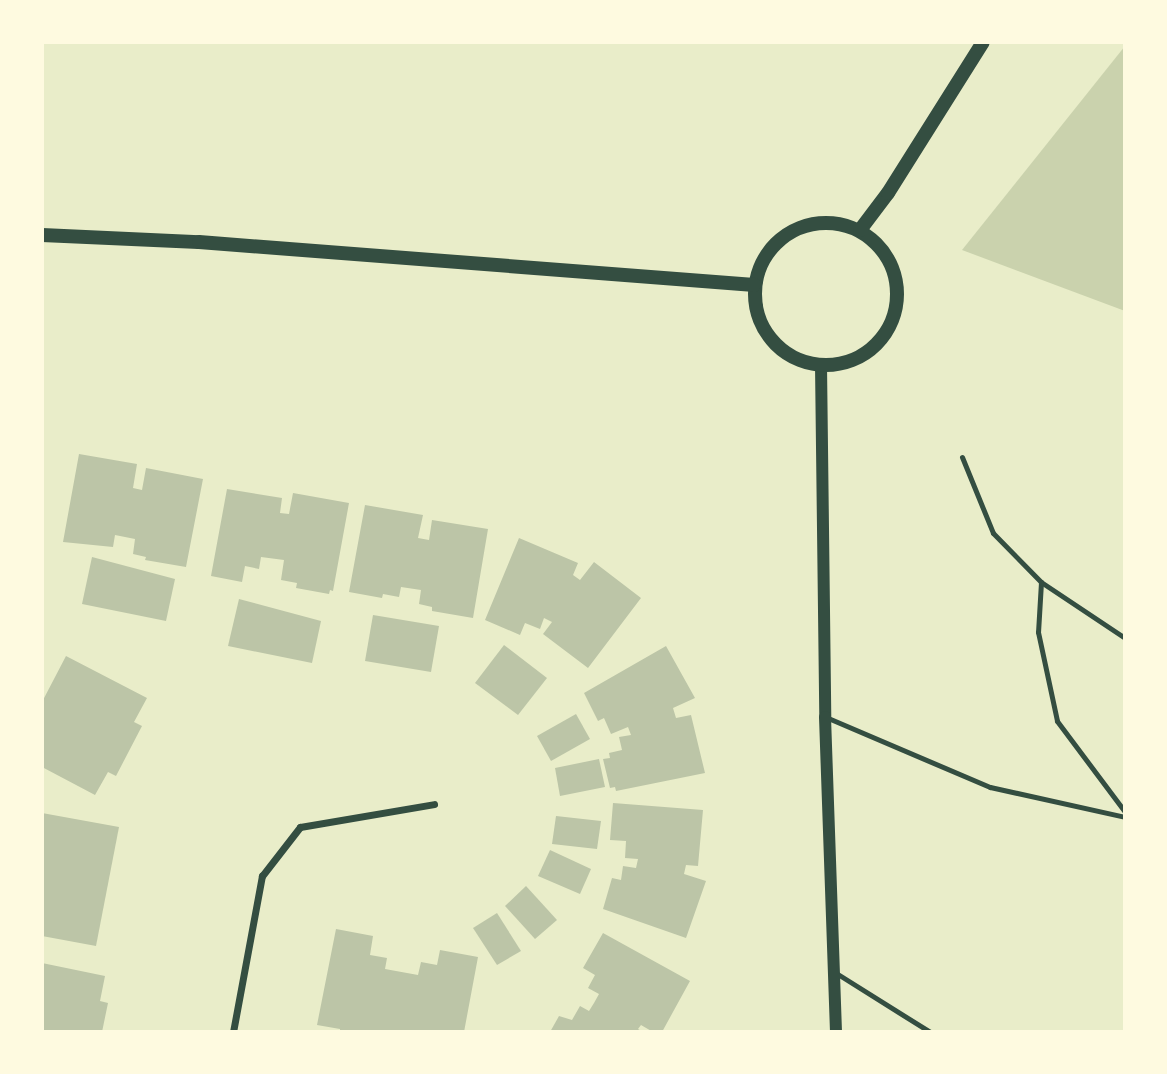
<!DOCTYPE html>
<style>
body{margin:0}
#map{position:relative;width:1167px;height:1074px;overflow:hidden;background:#e9edc9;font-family:"Fira Sans",sans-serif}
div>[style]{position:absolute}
.green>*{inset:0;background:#cad2ad}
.building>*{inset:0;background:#bcc5a7}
.service>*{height:5px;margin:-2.5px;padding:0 2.5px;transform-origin:2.5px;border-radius:2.5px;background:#344e41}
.minor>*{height:7px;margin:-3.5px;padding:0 3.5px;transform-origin:3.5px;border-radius:3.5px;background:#344e41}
.tertiary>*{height:12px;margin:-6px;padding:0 6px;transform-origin:6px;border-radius:6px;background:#344e41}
.secondary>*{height:14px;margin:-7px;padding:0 7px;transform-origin:7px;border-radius:7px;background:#344e41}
.secondary>.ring{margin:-7px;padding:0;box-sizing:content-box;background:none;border:14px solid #344e41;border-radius:50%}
span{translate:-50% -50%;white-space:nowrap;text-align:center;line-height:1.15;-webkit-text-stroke:6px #fefae0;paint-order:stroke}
.frame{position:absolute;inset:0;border:44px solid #fefae0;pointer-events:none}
</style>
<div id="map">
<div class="green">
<i style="clip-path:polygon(1125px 46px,1125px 311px,962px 250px)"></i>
</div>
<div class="building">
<i style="clip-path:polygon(79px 454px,137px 464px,133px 488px,142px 490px,146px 468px,203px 479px,186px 567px,145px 560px,146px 557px,133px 554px,135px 539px,115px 535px,113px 547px,63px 542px)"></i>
<i style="clip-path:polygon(227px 489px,282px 498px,280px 513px,289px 514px,293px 493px,349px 503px,333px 591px,330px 590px,329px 594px,296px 588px,297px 583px,281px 580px,284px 560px,261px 557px,259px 569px,245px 566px,242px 582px,211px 576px)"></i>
<i style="clip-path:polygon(365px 505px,423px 515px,418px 538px,429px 540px,432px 520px,488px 529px,473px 618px,432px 611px,432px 607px,419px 604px,421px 590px,401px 587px,399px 597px,383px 594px,382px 598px,349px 592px)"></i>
<i style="clip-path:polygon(519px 538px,578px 563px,573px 575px,580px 580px,594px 562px,641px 598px,588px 668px,543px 634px,552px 622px,544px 618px,540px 629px,525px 623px,520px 635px,485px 620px)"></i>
<i style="clip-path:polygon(92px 557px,175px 579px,166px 621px,82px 604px)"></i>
<i style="clip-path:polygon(239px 599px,321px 621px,312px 663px,228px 646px)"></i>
<i style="clip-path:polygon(373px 615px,439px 626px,431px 672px,365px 661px)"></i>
<i style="clip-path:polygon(504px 645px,547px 678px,518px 715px,475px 683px)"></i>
<i style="clip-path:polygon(666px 646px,695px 698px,673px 708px,676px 718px,691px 715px,705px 773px,616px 791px,615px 787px,610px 788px,603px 759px,610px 758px,609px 753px,622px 750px,619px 737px,631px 735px,628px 727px,611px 734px,604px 718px,598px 721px,584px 693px)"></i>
<i style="clip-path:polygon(66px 656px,147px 698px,134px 722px,142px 726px,116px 776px,108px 772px,95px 795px,42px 767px,42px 702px)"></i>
<i style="clip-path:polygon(576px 714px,590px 739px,551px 761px,537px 736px)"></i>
<i style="clip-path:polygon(599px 759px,605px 787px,560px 796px,555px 768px)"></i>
<i style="clip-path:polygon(613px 803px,703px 810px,698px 866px,686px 865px,684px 874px,706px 881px,686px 938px,603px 909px,612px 878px,621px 880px,623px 866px,636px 868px,638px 859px,625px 858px,626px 841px,610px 840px)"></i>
<i style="clip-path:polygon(42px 813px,119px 827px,96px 946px,42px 936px)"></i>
<i style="clip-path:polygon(556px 816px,601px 821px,597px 849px,552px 844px)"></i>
<i style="clip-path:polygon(550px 850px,591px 869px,580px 894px,538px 876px)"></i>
<i style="clip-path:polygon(526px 886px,557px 920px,535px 939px,505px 906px)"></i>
<i style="clip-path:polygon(497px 913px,521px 951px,497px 965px,473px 928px)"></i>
<i style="clip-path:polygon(336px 929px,373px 936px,370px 955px,387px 958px,385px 969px,418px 975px,421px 962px,437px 965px,440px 950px,478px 957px,464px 1032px,340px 1032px,340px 1029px,317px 1025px)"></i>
<i style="clip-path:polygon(603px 933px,690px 981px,662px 1032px,653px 1032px,641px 1025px,638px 1029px,643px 1032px,550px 1032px,559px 1016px,572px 1020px,580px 1006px,589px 1011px,594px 1003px,599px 994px,588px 988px,595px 975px,583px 968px)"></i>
<i style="clip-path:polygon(42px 963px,105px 976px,100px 1001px,108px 1003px,102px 1032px,42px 1032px)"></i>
</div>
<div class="service">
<i style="left:962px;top:457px;width:82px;rotate:67.8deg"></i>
<i style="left:993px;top:533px;width:69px;rotate:45.6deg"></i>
<i style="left:1041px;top:582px;width:101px;rotate:33.7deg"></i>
<i style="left:1041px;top:582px;width:50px;rotate:93.4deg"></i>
<i style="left:1038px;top:632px;width:91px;rotate:77.9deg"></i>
<i style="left:1057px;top:721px;width:114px;rotate:53.2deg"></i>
<i style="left:828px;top:718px;width:176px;rotate:23.1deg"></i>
<i style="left:990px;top:787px;width:138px;rotate:12.5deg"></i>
<i style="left:836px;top:973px;width:111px;rotate:32.1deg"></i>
</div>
<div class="minor">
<i style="left:233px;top:1032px;width:159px;rotate:-79.5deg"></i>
<i style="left:262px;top:876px;width:62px;rotate:-52.2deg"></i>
<i style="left:300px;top:827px;width:136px;rotate:-9.7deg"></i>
</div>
<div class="tertiary">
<i style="left:821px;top:365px;width:352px;rotate:89.3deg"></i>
<i style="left:825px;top:717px;width:315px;rotate:88deg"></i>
</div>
<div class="secondary">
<i class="ring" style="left:755px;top:223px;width:128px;height:128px"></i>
<i style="left:860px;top:230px;width:46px;rotate:-52.9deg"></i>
<i style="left:888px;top:193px;width:178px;rotate:-57.8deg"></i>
<i style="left:42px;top:235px;width:157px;rotate:2.6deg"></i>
<i style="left:199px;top:242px;width:557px;rotate:4.43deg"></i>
</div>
<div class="frame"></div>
</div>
